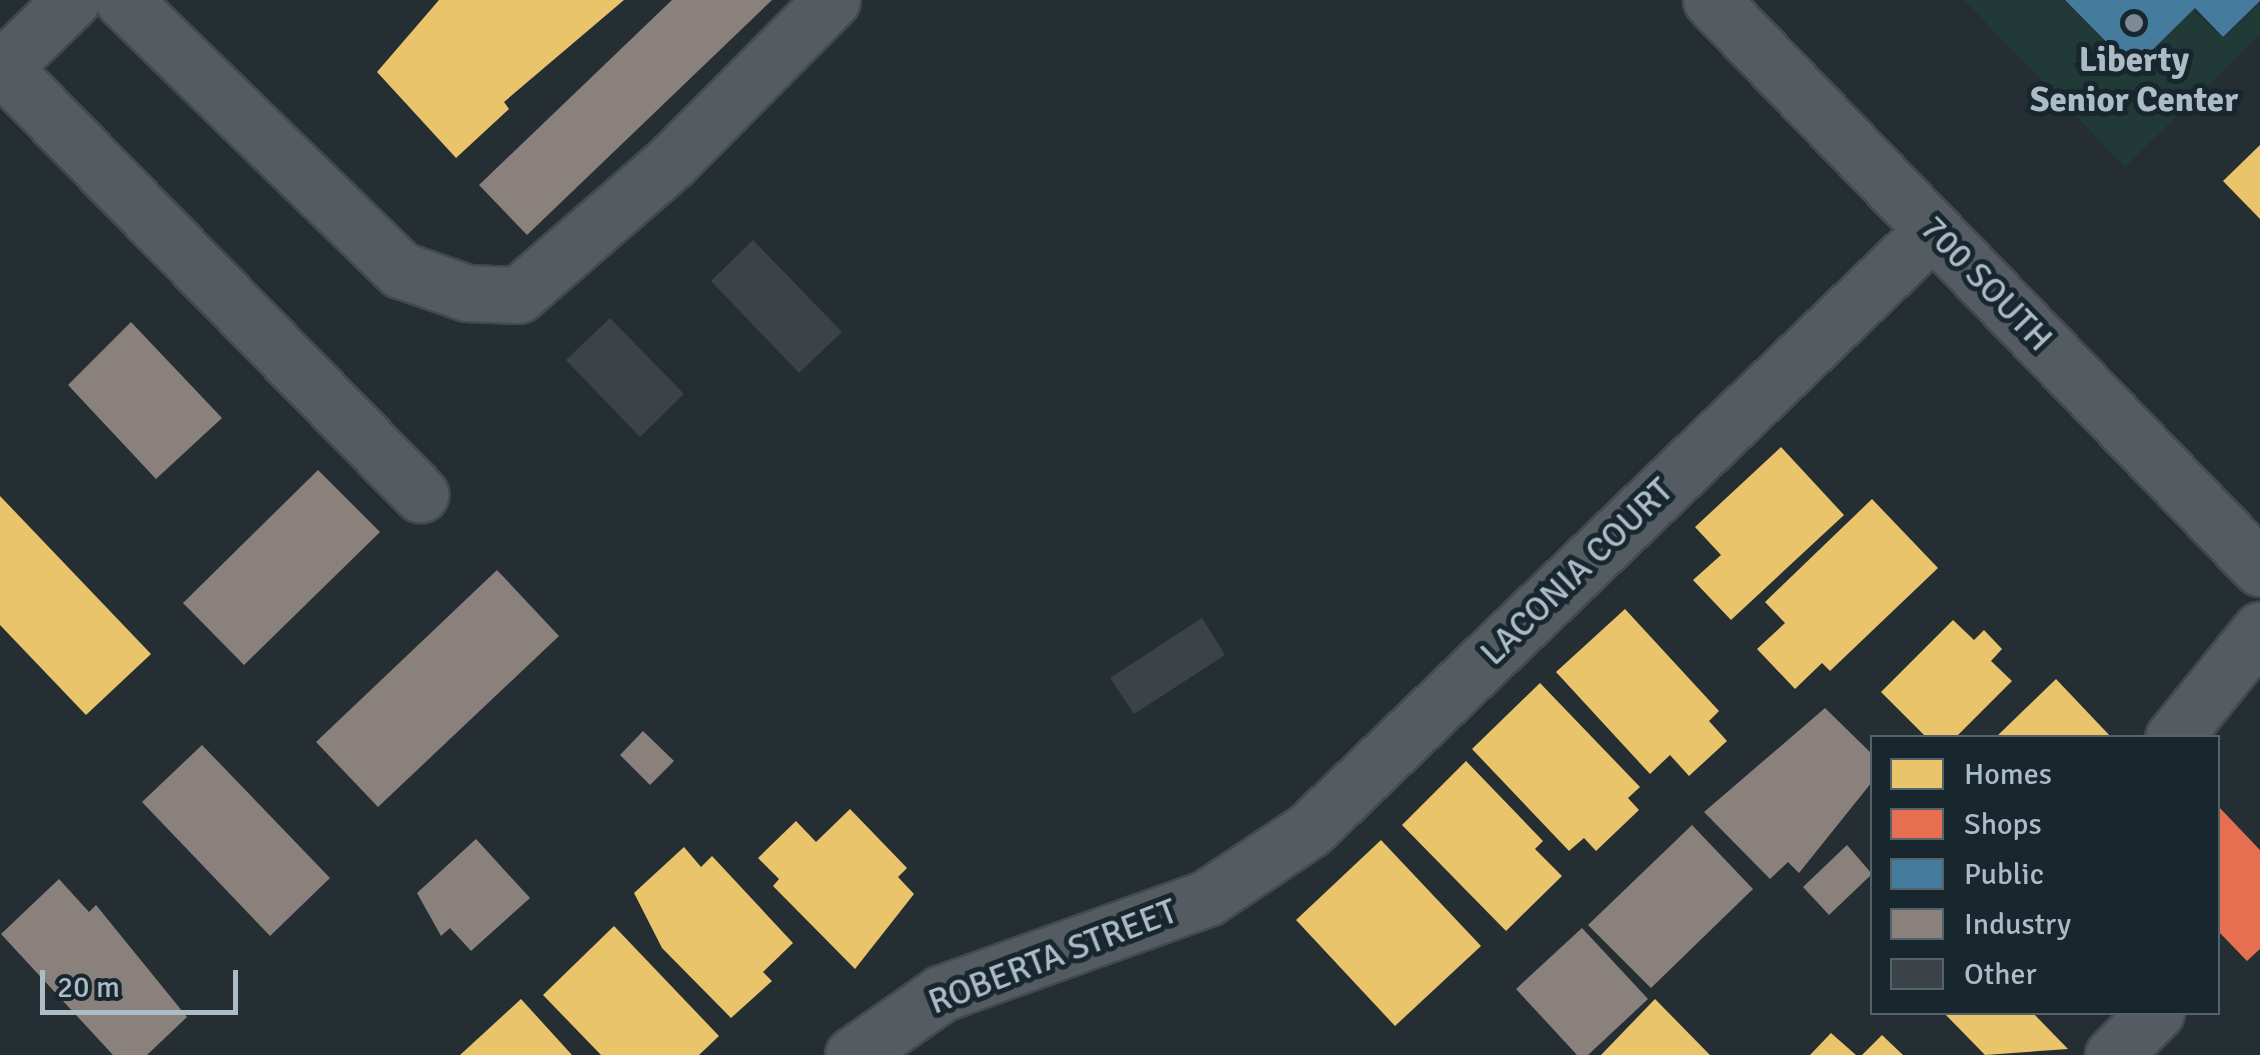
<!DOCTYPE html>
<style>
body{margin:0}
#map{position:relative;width:2260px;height:1055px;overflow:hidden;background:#242e33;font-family:Signika,sans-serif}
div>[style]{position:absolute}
.green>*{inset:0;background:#213a37}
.homes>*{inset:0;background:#e9c46a}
.shops>*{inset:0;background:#e76f51}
.public>*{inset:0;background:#457b9d}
.industry>*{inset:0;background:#8a817c}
.building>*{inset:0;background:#3b4348}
.roads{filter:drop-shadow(2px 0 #424a4e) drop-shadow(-2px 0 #424a4e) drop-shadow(0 2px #424a4e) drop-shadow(0 -2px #424a4e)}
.minor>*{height:55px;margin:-27.5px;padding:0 27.5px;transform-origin:27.5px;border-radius:27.5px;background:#545c62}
.dots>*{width:28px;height:28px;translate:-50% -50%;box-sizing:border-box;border:5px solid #18262e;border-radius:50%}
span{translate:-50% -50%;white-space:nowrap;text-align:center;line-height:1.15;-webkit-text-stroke:10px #18262e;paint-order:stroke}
.poi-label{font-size:35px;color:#acbcc6;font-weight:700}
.street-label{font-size:35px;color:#acbcc6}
.legend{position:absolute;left:1870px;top:735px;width:350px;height:280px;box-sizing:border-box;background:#18262e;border:2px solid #53626b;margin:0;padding:12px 18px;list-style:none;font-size:30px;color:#acbcc6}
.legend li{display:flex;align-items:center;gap:20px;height:50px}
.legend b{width:50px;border:2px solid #53626b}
.scale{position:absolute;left:40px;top:970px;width:198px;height:45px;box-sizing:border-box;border:5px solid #acbcc6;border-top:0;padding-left:12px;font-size:30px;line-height:35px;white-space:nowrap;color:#acbcc6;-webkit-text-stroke:8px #18262e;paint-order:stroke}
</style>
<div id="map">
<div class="green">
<i style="clip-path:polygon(1964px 0,2064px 0,2132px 70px,2193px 10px,2223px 38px,2260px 3px,2260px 35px,2125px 167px)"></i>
</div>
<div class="homes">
<i style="clip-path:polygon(439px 0,624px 0,504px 102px,509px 109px,456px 158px,377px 72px)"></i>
<i style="clip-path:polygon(2260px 145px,2260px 219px,2223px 181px)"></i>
<i style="clip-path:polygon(1781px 447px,1844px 515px,1731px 620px,1693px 580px,1721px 555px,1695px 527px)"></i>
<i style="clip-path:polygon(0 496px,151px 654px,86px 715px,0 625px)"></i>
<i style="clip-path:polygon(1872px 499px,1938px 568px,1830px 671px,1822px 663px,1795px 689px,1757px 649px,1785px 623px,1765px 602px)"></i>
<i style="clip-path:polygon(1625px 609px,1719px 711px,1709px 721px,1727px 741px,1689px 776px,1670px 755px,1650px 774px,1556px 672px)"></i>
<i style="clip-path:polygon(1953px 620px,1974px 640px,1984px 630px,2002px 649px,1991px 661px,2012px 681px,1955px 738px,1927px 738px,1881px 692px)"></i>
<i style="clip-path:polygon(2056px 679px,2112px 738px,1995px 738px)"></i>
<i style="clip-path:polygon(1540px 683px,1640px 787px,1628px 798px,1639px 810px,1596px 851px,1584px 838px,1569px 851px,1472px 749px)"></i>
<i style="clip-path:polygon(1466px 761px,1543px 841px,1535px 849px,1562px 876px,1506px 931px,1402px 825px)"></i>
<i style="clip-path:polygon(850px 809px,907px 868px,898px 877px,914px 894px,855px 969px,773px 886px,779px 879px,758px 858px,796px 821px,816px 842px)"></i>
<i style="clip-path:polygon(1381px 840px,1481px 946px,1395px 1026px,1296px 920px)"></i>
<i style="clip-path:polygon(684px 847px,701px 867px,712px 856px,793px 943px,763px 972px,772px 981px,731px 1018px,662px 948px,634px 893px)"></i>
<i style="clip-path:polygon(614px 926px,719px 1036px,699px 1055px,601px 1055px,543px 995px)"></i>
<i style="clip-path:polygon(521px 999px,572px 1055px,460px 1055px)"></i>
<i style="clip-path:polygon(1655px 999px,1710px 1055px,1601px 1055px)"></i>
<i style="clip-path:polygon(1943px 1012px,2032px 1012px,2068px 1049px,1985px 1055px)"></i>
<i style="clip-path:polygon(1831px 1033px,1856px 1055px,1810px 1055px)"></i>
<i style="clip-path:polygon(1882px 1035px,1903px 1055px,1862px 1055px)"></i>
</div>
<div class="shops">
<i style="clip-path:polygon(2218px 806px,2260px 850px,2260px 949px,2247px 961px,2218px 931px)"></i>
</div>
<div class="public">
<i style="clip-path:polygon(2065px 0,2260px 0,2260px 1px,2223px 37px,2195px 8px,2133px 69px)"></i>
</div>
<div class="industry">
<i style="clip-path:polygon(672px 0,772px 0,527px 235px,479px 185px)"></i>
<i style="clip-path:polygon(131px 322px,222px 418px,156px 479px,68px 385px)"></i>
<i style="clip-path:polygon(318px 470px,380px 532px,244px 665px,183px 603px)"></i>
<i style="clip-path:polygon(497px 570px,559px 636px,378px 807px,316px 742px)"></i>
<i style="clip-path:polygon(1825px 708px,1872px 754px,1872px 782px,1799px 873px,1788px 862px,1770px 879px,1704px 812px)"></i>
<i style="clip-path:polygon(643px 731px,674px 761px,650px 785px,620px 755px)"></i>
<i style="clip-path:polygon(202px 745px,330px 878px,270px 936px,142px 802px)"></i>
<i style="clip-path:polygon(1692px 825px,1753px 889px,1651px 988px,1588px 925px)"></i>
<i style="clip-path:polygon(476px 839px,530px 898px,471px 951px,450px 928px,441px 936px,417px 893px)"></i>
<i style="clip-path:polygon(1847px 845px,1872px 874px,1829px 915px,1803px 887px)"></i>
<i style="clip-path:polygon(59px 879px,89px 912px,96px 905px,187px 1017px,147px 1055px,113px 1055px,1px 934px)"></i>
<i style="clip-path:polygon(1582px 928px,1648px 999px,1588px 1055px,1577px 1055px,1516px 989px)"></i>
</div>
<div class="building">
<i style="clip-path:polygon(753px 240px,842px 332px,799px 373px,711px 281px)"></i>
<i style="clip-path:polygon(610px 318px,684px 394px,640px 437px,566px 360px)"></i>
<i style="clip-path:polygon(1202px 618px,1225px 655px,1134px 714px,1110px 678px)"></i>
</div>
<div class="roads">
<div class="minor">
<i style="left:123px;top:0;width:388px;rotate:44.2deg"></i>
<i style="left:401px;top:270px;width:70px;rotate:19.2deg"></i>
<i style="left:467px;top:293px;width:51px;rotate:2.2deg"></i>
<i style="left:518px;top:295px;width:204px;rotate:-41deg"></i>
<i style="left:672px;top:161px;width:227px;rotate:-45.2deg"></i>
<i style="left:1711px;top:0;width:790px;rotate:45.97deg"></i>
<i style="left:2px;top:67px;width:598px;rotate:45.61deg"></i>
<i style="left:0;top:70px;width:100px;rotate:-44.2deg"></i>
<i style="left:2173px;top:738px;width:139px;rotate:-51.1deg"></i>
<i style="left:853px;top:1055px;width:108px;rotate:-34.9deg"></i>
<i style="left:942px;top:993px;width:282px;rotate:-19.7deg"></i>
<i style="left:1207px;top:898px;width:123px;rotate:-33.7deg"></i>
<i style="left:1309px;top:830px;width:866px;rotate:-43.88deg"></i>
<i style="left:2113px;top:1055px;width:61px;rotate:-45deg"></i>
</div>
</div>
<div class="dots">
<i style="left:2134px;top:23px;background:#7c8a93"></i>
</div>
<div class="poi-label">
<span style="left:2134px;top:80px">Liberty<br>Senior Center</span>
</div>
<div class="street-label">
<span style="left:1986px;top:284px;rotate:46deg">700 SOUTH</span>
<span style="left:1577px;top:572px;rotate:-44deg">LACONIA COURT</span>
<span style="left:1053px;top:957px;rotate:-21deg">ROBERTA STREET</span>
</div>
<ul class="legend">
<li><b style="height:28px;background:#e9c46a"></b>Homes</li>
<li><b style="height:28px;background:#e76f51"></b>Shops</li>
<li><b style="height:28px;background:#457b9d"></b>Public</li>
<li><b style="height:28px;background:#8a817c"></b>Industry</li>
<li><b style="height:28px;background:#3b4348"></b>Other</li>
</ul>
<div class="scale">20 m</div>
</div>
